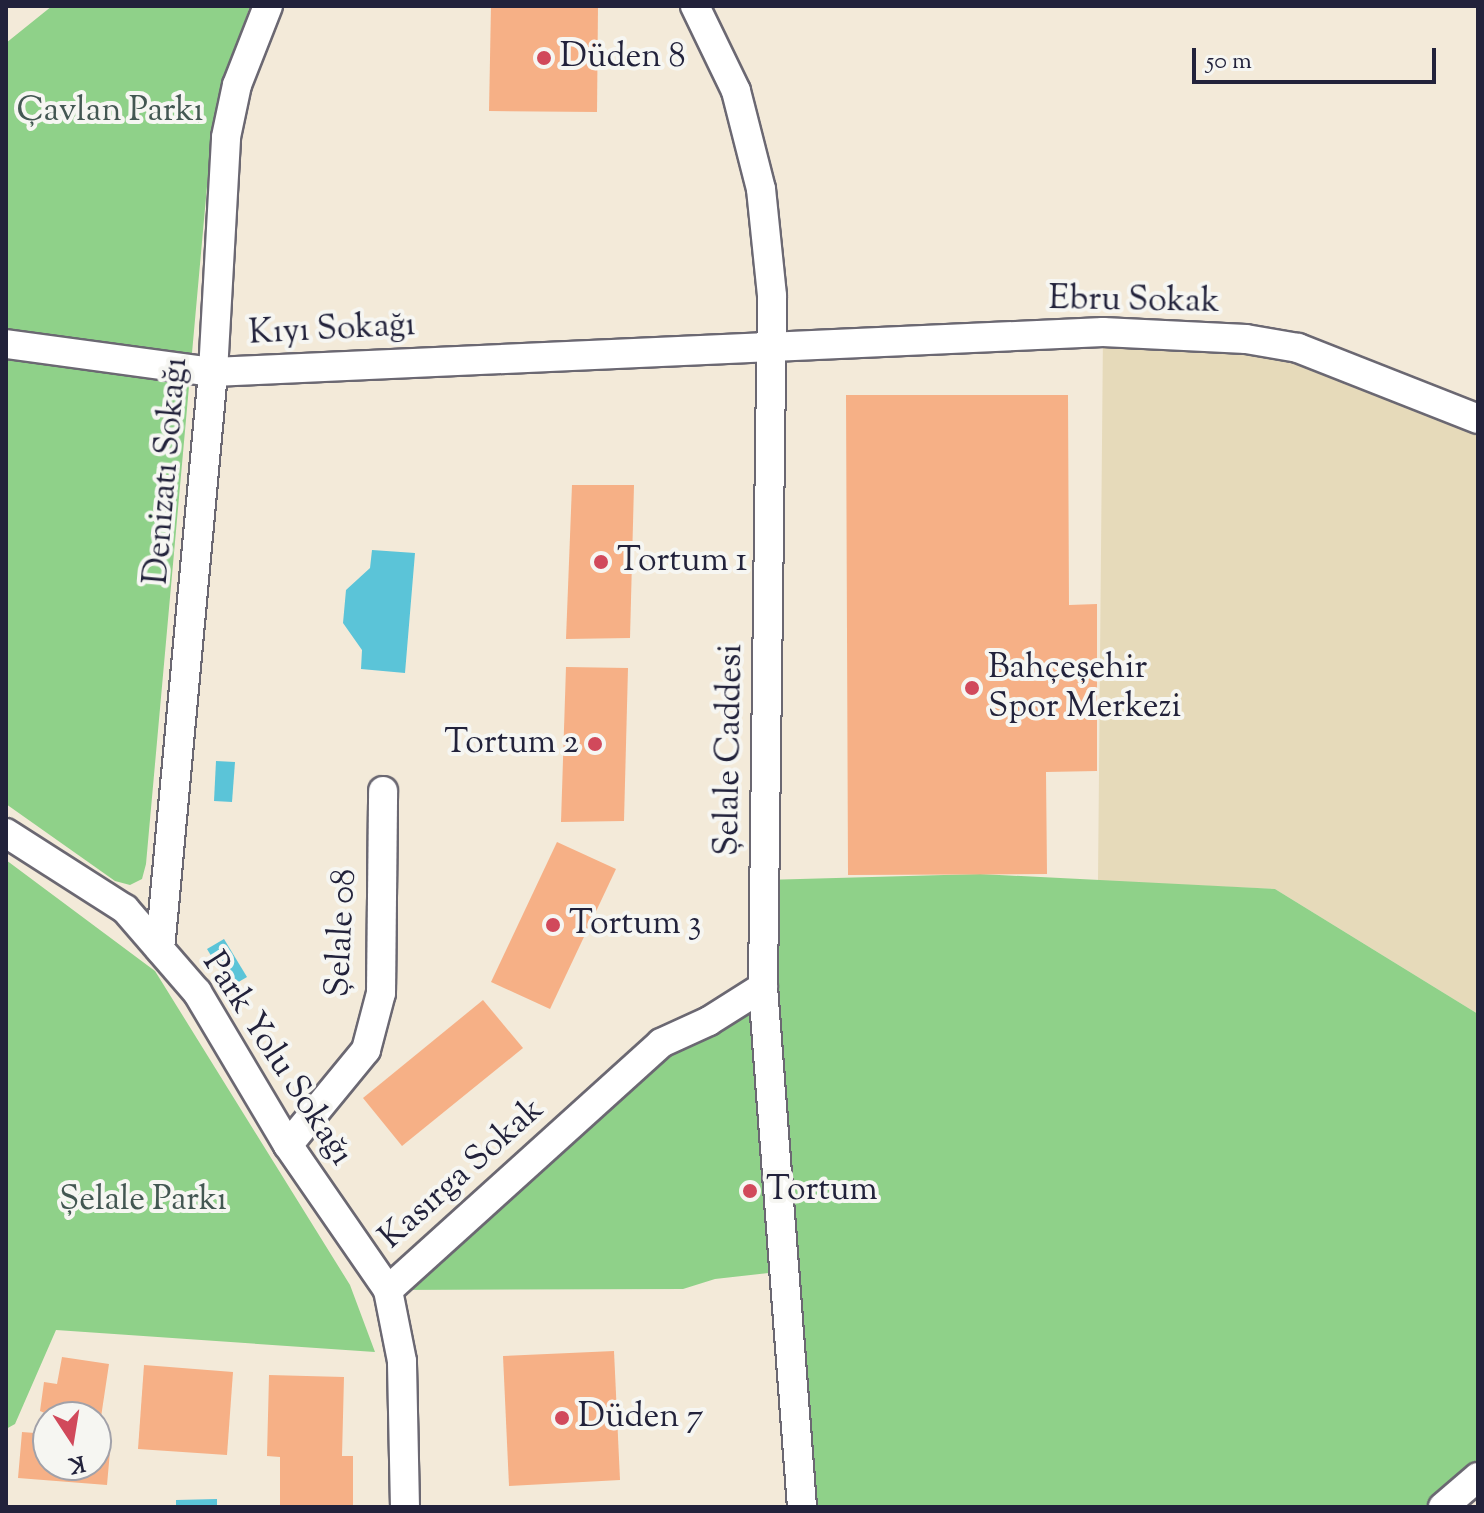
<!DOCTYPE html>
<meta charset="utf-8">
<style>
body{margin:0}
#map{position:relative;width:1484px;height:1513px;overflow:hidden;background:#f3ead9;font-family:"Sorts Mill Goudy",serif}
div>[style]{position:absolute}
.built>*{inset:0;background:#e6daba}
.green>*{inset:0;background:#8fd189}
.water>*{inset:0;background:#5bc4d8}
.building>*{inset:0;background:#f6b086}
.roads{filter:drop-shadow(2px 0 #6b6872) drop-shadow(-2px 0 #6b6872) drop-shadow(0 2px #6b6872) drop-shadow(0 -2px #6b6872)}
.minor>*{height:28px;margin:-14px;padding:0 14px;transform-origin:14px;border-radius:14px;background:#fff}
.dots>*{width:22px;height:22px;translate:-50% -50%;box-sizing:border-box;border:4px solid #f6f6f2;border-radius:50%}
span{translate:-50% -50%;white-space:nowrap;text-align:center;line-height:1.15;-webkit-text-stroke:8px #f6f6f2;paint-order:stroke}
.poi-label{font-size:34px;color:#22223b}
.left{translate:0 -50%;text-align:left}
.right{translate:-100% -50%;text-align:right}
.park-label{font-size:34px;color:#435752}
.street-label{font-size:34px;color:#22223b}
.frame{position:absolute;inset:0;border:8px solid #22223b;pointer-events:none}
.north{position:absolute;left:32px;top:1401px;width:80px;height:80px;box-sizing:border-box;background:#f6f6f2;border:2px solid #a1a1a9;border-radius:50%;rotate:168deg;font-size:22px;font-weight:700;line-height:32px;text-align:center;color:#22223b}
.north::after{content:'';display:block;margin:auto;width:28px;height:36px;background:#d1495b;clip-path:polygon(50% 0,100% 100%,50% 72%,0 100%)}
.scale{position:absolute;left:1192px;top:48px;width:244px;height:36px;box-sizing:border-box;border:4px solid #22223b;border-top:0;padding-left:10px;font-size:24px;line-height:28px;white-space:nowrap;color:#22223b;-webkit-text-stroke:6px #f6f6f2;paint-order:stroke}
</style>
<div id="map">
<div class="built">
<i style="clip-path:polygon(1103px 332px,1246px 339px,1478px 419px,1478px 1014px,1275px 889px,1098px 881px)"></i>
</div>
<div class="green">
<i style="clip-path:polygon(52px 6px,250px 6px,217px 101px,211px 142px,146px 864px,142px 879px,130px 885px,115px 881px,6px 804px,6px 43px)"></i>
<i style="clip-path:polygon(6px 860px,155px 971px,350px 1285px,375px 1352px,56px 1330px,15px 1424px,6px 1429px)"></i>
<i style="clip-path:polygon(980px 874px,1275px 889px,1478px 1014px,1478px 1477px,1443px 1507px,802px 1507px,785px 1271px,715px 1279px,683px 1289px,388px 1290px,661px 1043px,763px 987px,764px 880px)"></i>
</div>
<div class="water">
<i style="clip-path:polygon(372px 550px,415px 553px,405px 673px,361px 669px,362px 650px,343px 623px,346px 590px,370px 568px)"></i>
<i style="clip-path:polygon(216px 761px,235px 762px,232px 802px,214px 801px)"></i>
<i style="clip-path:polygon(224px 939px,247px 977px,230px 987px,207px 949px)"></i>
<i style="clip-path:polygon(217px 1499px,217px 1507px,176px 1507px,176px 1500px)"></i>
</div>
<div class="building">
<i style="clip-path:polygon(491px 6px,598px 6px,597px 112px,489px 111px)"></i>
<i style="clip-path:polygon(846px 395px,1068px 395px,1069px 605px,1097px 604px,1097px 771px,1046px 772px,1047px 874px,848px 875px)"></i>
<i style="clip-path:polygon(572px 485px,634px 485px,630px 638px,566px 639px)"></i>
<i style="clip-path:polygon(566px 667px,628px 668px,624px 821px,561px 822px)"></i>
<i style="clip-path:polygon(557px 842px,616px 869px,550px 1009px,491px 982px)"></i>
<i style="clip-path:polygon(483px 1000px,523px 1048px,402px 1146px,363px 1098px)"></i>
<i style="clip-path:polygon(614px 1351px,620px 1480px,509px 1486px,503px 1356px)"></i>
<i style="clip-path:polygon(62px 1357px,109px 1364px,98px 1437px,96px 1417px,54px 1417px,40px 1411px,44px 1382px,57px 1384px)"></i>
<i style="clip-path:polygon(144px 1365px,233px 1372px,227px 1455px,138px 1449px)"></i>
<i style="clip-path:polygon(269px 1375px,344px 1377px,342px 1456px,353px 1456px,353px 1507px,280px 1507px,280px 1457px,267px 1456px)"></i>
<i style="clip-path:polygon(22px 1432px,48px 1434px,48px 1465px,96px 1465px,96px 1439px,111px 1440px,107px 1485px,18px 1478px)"></i>
</div>
<div class="roads">
<div class="minor">
<i style="left:695px;top:6px;width:94px;rotate:64.2deg"></i>
<i style="left:736px;top:91px;width:101px;rotate:75.7deg"></i>
<i style="left:761px;top:189px;width:108px;rotate:84.1deg"></i>
<i style="left:772px;top:296px;width:691px;rotate:90.75deg"></i>
<i style="left:763px;top:987px;width:521px;rotate:85.71deg"></i>
<i style="left:6px;top:344px;width:209px;rotate:7.7deg"></i>
<i style="left:213px;top:372px;width:891px;rotate:-2.57deg"></i>
<i style="left:1103px;top:332px;width:143px;rotate:2.8deg"></i>
<i style="left:1246px;top:339px;width:53px;rotate:9.8deg"></i>
<i style="left:1298px;top:348px;width:193px;rotate:21.5deg"></i>
<i style="left:6px;top:833px;width:141px;rotate:32.6deg"></i>
<i style="left:125px;top:909px;width:110px;rotate:49.1deg"></i>
<i style="left:197px;top:992px;width:178px;rotate:59.3deg"></i>
<i style="left:288px;top:1145px;width:176px;rotate:55.4deg"></i>
<i style="left:160px;top:949px;width:579px;rotate:-84.75deg"></i>
<i style="left:213px;top:372px;width:235px;rotate:-86.8deg"></i>
<i style="left:226px;top:137px;width:53px;rotate:-78.1deg"></i>
<i style="left:237px;top:85px;width:85px;rotate:-68.6deg"></i>
<i style="left:288px;top:1145px;width:123px;rotate:-50.6deg"></i>
<i style="left:366px;top:1050px;width:59px;rotate:-75.3deg"></i>
<i style="left:381px;top:993px;width:202px;rotate:-89.4deg"></i>
<i style="left:405px;top:1507px;width:146px;rotate:-91.2deg"></i>
<i style="left:402px;top:1361px;width:72px;rotate:-101.2deg"></i>
<i style="left:388px;top:1290px;width:368px;rotate:-42.1deg"></i>
<i style="left:661px;top:1043px;width:53px;rotate:-24.6deg"></i>
<i style="left:709px;top:1021px;width:64px;rotate:-32.2deg"></i>
<i style="left:1443px;top:1507px;width:46px;rotate:-40.6deg"></i>
</div>
</div>
<div class="dots">
<i style="left:544px;top:58px;background:#d1495b"></i>
<i style="left:601px;top:562px;background:#d1495b"></i>
<i style="left:972px;top:688px;background:#d1495b"></i>
<i style="left:595px;top:744px;background:#d1495b"></i>
<i style="left:553px;top:925px;background:#d1495b"></i>
<i style="left:750px;top:1191px;background:#d1495b"></i>
<i style="left:562px;top:1418px;background:#d1495b"></i>
</div>
<div class="poi-label">
<span class="left" style="left:560px;top:58px">Düden 8</span>
<span class="left" style="left:617px;top:562px">Tortum 1</span>
<span class="left" style="left:988px;top:688px">Bahçeşehir<br>Spor Merkezi</span>
<span class="right" style="left:579px;top:744px">Tortum 2</span>
<span class="left" style="left:569px;top:925px">Tortum 3</span>
<span class="left" style="left:766px;top:1191px">Tortum</span>
<span class="left" style="left:578px;top:1418px">Düden 7</span>
</div>
<div class="park-label">
<span style="left:110px;top:112px">Çavlan Parkı</span>
<span style="left:143px;top:1201px">Şelale Parkı</span>
</div>
<div class="street-label">
<span style="left:1134px;top:301px;rotate:1deg">Ebru Sokak</span>
<span style="left:332px;top:330px;rotate:-3deg">Kıyı Sokağı</span>
<span style="left:167px;top:471px;rotate:-85deg">Denizatı Sokağı</span>
<span style="left:730px;top:750px;rotate:-89deg">Şelale Caddesi</span>
<span style="left:342px;top:933px;rotate:-87deg">Şelale 08</span>
<span style="left:277px;top:1059px;rotate:57deg">Park Yolu Sokağı</span>
<span style="left:462px;top:1174px;rotate:-42deg">Kasırga Sokak</span>
</div>
<div class="frame"></div>
<div class="north">K</div>
<div class="scale">50 m</div>
</div>
